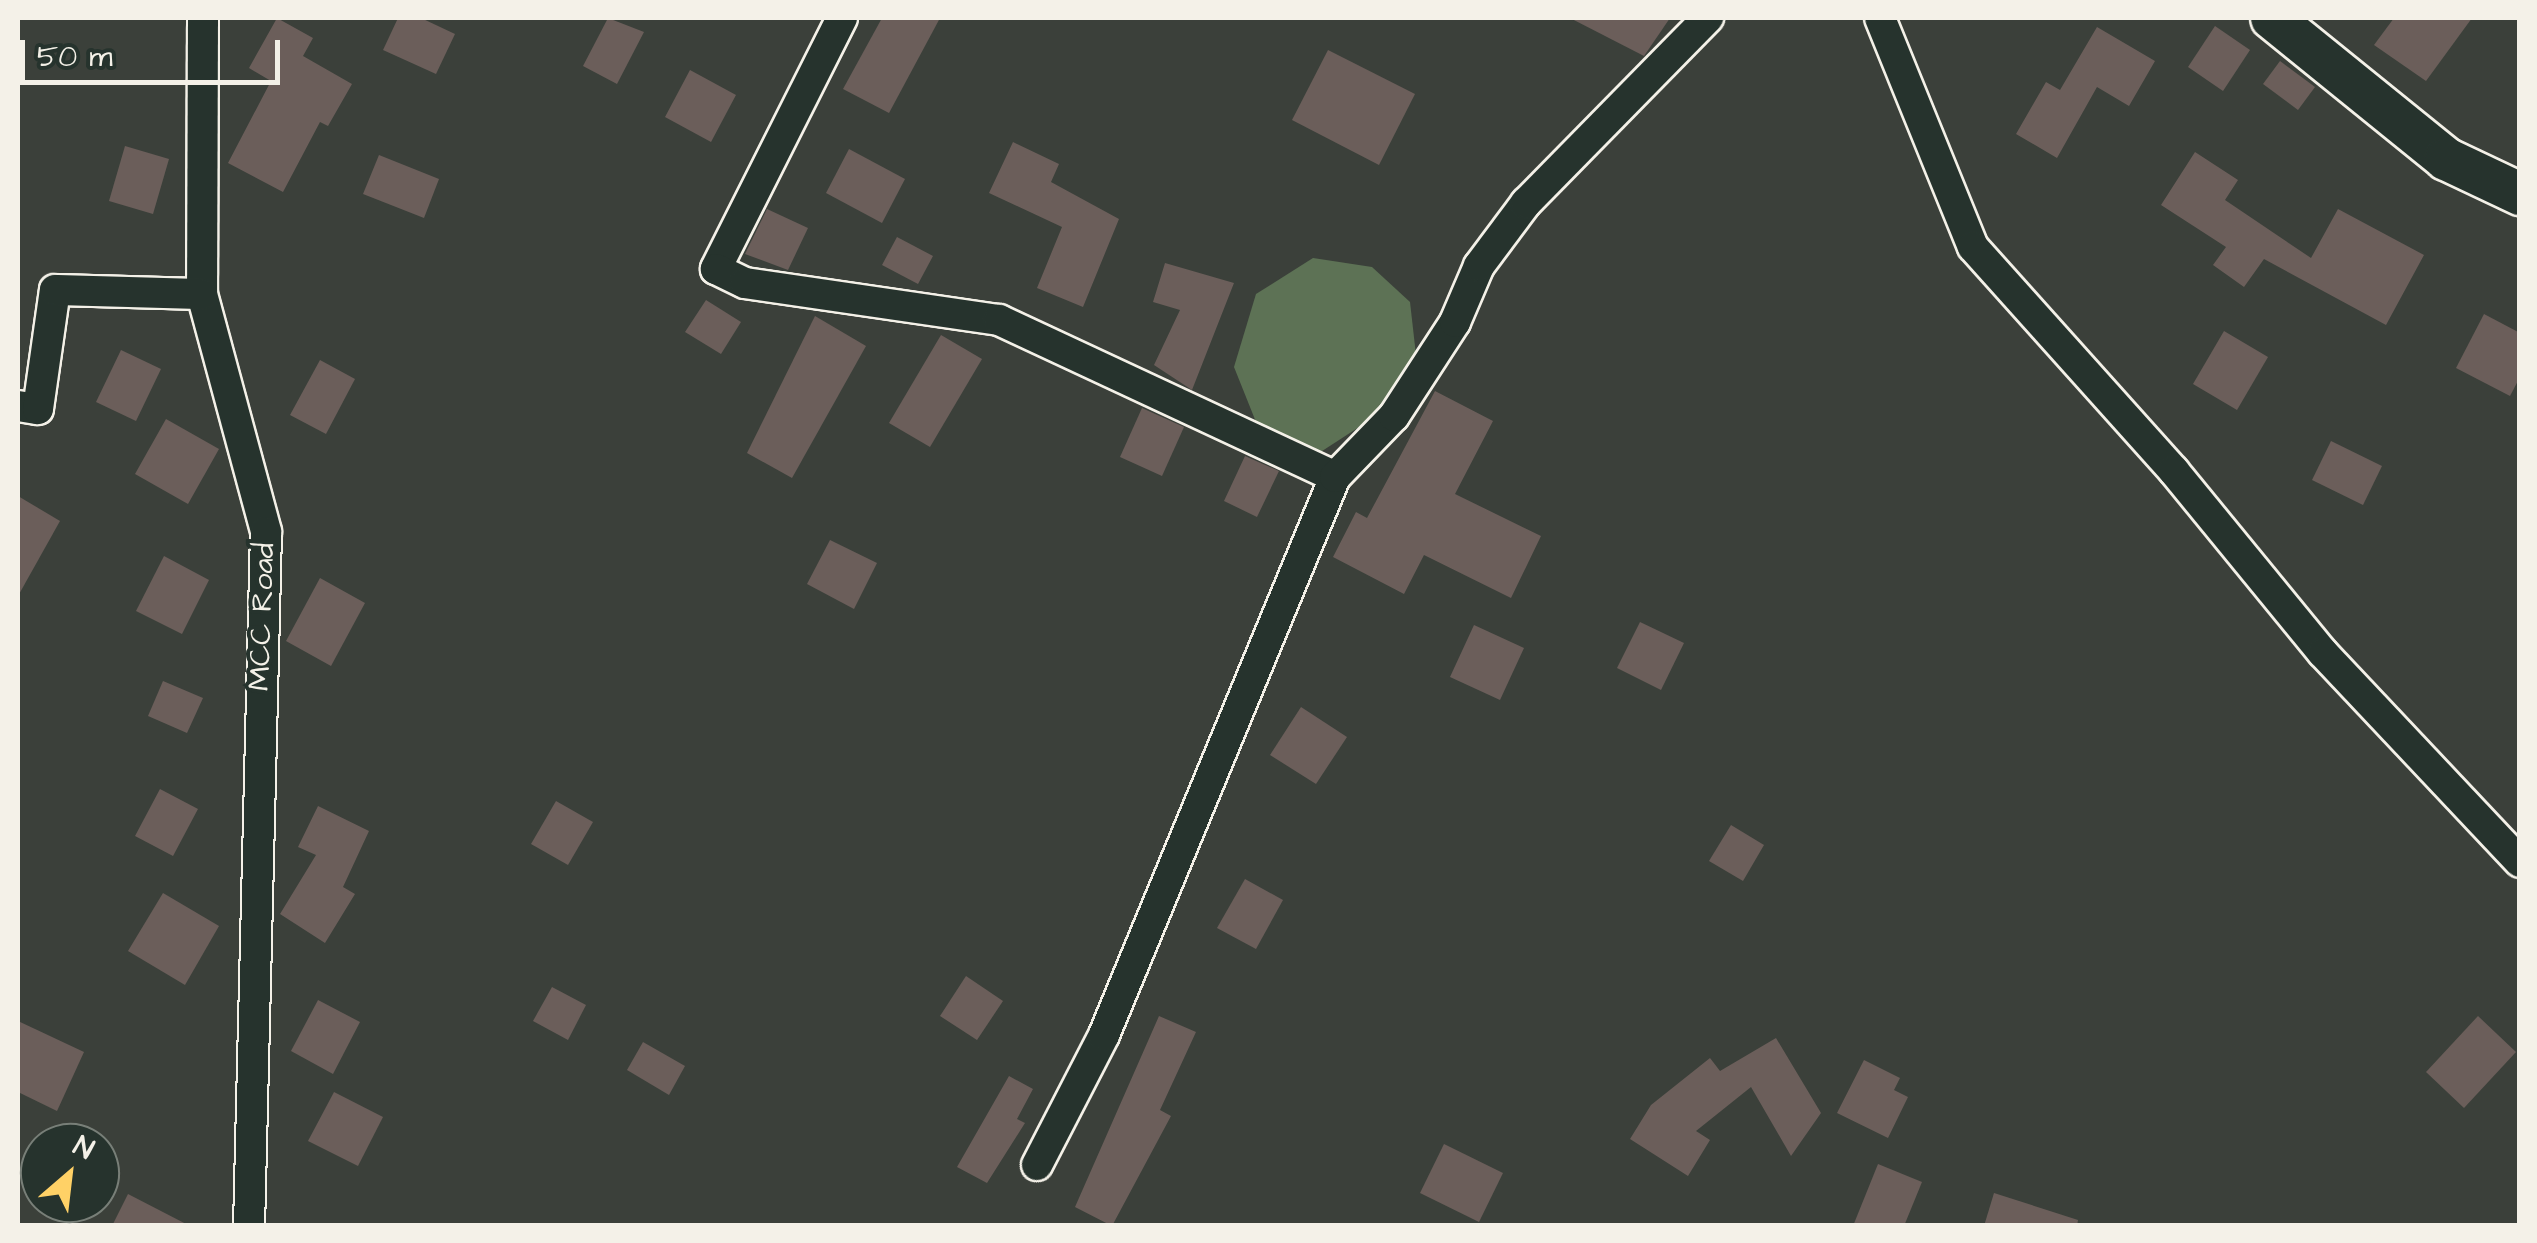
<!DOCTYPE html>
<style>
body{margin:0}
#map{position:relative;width:2537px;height:1243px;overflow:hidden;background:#3b403a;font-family:"Architects Daughter",sans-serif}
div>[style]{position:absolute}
.green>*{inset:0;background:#5d7255}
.building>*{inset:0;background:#6b5e5a}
.roads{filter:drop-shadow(2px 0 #f4f1e8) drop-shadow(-2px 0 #f4f1e8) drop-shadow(0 2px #f4f1e8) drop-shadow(0 -2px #f4f1e8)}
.minor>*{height:30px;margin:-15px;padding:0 15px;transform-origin:15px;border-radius:15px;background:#26332d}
.secondary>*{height:42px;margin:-21px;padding:0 21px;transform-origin:21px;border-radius:21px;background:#26332d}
span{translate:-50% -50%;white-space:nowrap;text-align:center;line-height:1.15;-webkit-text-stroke:8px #26332d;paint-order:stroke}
.street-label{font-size:30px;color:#f4f1e8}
.frame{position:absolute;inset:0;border:20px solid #f4f1e8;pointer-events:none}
.north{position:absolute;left:20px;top:1123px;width:100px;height:100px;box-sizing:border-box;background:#26332d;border:2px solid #787f78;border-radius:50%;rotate:28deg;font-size:28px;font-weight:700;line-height:40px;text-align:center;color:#f4f1e8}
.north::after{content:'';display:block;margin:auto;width:35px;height:45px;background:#ffd166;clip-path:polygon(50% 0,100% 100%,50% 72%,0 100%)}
.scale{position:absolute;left:20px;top:40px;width:260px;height:45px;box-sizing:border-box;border:5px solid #f4f1e8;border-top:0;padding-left:12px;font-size:30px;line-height:35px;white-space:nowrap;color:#f4f1e8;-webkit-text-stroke:8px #26332d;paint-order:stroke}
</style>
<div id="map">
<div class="green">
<i style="clip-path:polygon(1313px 258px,1372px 267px,1410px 302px,1417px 364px,1373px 418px,1319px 453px,1260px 432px,1234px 367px,1256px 294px)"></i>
</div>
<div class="building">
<i style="clip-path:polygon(277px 18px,313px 38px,303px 56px,352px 84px,328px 126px,320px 122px,283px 192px,228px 163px,271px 81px,249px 68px)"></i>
<i style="clip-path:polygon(398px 18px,421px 18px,455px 34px,436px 74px,383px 50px)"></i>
<i style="clip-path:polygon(608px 18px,644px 32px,617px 84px,583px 66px)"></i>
<i style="clip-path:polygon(882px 18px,940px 18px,889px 113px,843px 89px)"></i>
<i style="clip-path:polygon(1570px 18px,1670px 18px,1644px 56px)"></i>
<i style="clip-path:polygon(2394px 18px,2472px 18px,2426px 81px,2374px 45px)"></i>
<i style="clip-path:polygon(2215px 26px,2250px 50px,2223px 91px,2188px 67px)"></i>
<i style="clip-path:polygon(2097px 27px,2155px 61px,2129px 106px,2097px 87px,2057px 158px,2016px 134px,2046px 82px,2060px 90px)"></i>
<i style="clip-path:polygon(1328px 50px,1415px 94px,1379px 165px,1292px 120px)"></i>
<i style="clip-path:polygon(2280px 61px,2315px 87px,2298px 110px,2263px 84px)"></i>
<i style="clip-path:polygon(690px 70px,736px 95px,711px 142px,665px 117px)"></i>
<i style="clip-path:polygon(1013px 142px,1059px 164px,1051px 182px,1119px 219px,1083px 307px,1037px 288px,1062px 227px,989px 193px)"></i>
<i style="clip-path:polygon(125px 146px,169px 159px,153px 214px,109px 201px)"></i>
<i style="clip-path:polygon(849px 149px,905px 179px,882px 223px,826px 193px)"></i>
<i style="clip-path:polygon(2195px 152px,2238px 180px,2225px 200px,2311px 258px,2338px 209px,2424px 255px,2386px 325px,2264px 259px,2244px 287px,2213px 265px,2226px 247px,2161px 205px)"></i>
<i style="clip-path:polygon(379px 155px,439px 179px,424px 218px,363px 194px)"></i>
<i style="clip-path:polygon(767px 209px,808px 228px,788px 270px,745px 254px)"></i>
<i style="clip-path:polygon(897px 237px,933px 256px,918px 284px,882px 265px)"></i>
<i style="clip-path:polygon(1165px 263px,1234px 283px,1192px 390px,1154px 365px,1180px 310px,1153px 302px)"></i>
<i style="clip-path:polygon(706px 300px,741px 322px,721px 354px,685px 332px)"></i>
<i style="clip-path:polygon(2484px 314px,2520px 333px,2520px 377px,2510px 396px,2456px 368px)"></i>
<i style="clip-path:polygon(815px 316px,866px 346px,792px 478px,747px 453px)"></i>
<i style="clip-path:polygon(2224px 331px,2268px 357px,2237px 410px,2193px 384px)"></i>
<i style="clip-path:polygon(941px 335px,982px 359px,930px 447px,889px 423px)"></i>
<i style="clip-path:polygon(121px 350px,161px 369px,136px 421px,96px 402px)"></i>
<i style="clip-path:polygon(320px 360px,355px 379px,326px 434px,290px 415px)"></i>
<i style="clip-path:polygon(1435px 391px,1493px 421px,1455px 494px,1541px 536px,1511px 598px,1424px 555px,1404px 594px,1333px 557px,1356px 512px,1367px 518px)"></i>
<i style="clip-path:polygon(1142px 408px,1184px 427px,1162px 476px,1120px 457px)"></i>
<i style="clip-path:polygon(166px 419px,219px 449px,188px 504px,135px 474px)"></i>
<i style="clip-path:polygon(2331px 441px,2382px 466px,2363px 505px,2312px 480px)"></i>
<i style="clip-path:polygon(1245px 456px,1279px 471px,1257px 517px,1224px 501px)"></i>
<i style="clip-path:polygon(18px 496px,60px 521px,18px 596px)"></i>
<i style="clip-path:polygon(830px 540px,877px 563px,854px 609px,807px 584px)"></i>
<i style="clip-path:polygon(164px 556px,209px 580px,182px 634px,136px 611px)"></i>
<i style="clip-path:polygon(320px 578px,365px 603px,331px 666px,286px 641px)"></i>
<i style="clip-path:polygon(1640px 622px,1684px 643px,1661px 690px,1617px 668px)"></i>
<i style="clip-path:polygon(1474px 625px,1524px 648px,1500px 700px,1450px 677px)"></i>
<i style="clip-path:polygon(163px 681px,203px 698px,187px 733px,148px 716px)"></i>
<i style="clip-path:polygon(1301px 707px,1347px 737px,1316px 784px,1270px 755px)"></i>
<i style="clip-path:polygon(160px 789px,198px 809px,173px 856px,135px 836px)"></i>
<i style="clip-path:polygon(556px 801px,593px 822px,568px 865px,531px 844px)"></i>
<i style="clip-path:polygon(318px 806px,369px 831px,343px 887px,355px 894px,325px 943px,280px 914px,316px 855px,298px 847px)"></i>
<i style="clip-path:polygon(1731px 825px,1764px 845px,1743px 881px,1709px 861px)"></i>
<i style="clip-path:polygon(1245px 879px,1283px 900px,1256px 949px,1217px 928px)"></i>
<i style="clip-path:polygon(163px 893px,219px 926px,185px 985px,128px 951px)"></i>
<i style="clip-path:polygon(966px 976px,1003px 1001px,977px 1040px,940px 1016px)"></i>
<i style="clip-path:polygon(552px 987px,586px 1005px,568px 1040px,533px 1021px)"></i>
<i style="clip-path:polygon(318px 1000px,360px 1022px,333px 1074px,291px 1051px)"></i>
<i style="clip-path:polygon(1159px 1016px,1196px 1032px,1160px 1110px,1171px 1116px,1112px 1226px,1075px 1207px)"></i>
<i style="clip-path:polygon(2478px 1016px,2516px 1052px,2464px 1108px,2426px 1072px)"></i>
<i style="clip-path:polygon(18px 1021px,84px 1052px,57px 1111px,18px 1092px)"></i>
<i style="clip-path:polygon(1776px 1038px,1821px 1113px,1791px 1156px,1751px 1087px,1696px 1131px,1710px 1140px,1688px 1176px,1630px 1139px,1651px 1105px,1710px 1058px,1720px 1071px)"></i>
<i style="clip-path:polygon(643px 1042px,685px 1066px,669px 1095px,627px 1070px)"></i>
<i style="clip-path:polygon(1864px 1060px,1900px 1078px,1894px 1090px,1908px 1097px,1888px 1138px,1837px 1113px)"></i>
<i style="clip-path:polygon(1009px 1076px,1033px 1089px,1017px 1119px,1025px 1123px,987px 1183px,957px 1167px)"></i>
<i style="clip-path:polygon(334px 1092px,383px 1117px,358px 1166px,308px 1141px)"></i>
<i style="clip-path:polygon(1444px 1144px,1503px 1173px,1479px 1222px,1420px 1193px)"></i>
<i style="clip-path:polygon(1878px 1164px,1922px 1182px,1904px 1226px,1853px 1226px)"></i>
<i style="clip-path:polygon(1994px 1193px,2078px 1220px,2077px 1226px,1984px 1226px)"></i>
<i style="clip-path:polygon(128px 1194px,190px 1226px,112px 1226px)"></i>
</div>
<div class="roads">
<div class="minor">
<i style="left:203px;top:18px;width:276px;rotate:90.2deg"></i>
<i style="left:202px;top:294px;width:246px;rotate:74.9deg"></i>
<i style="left:266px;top:532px;width:694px;rotate:91.4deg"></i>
<i style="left:842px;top:18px;width:281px;rotate:116.7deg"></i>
<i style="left:716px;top:269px;width:32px;rotate:26deg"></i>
<i style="left:745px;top:283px;width:257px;rotate:8.3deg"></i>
<i style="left:999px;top:320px;width:371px;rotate:25deg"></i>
<i style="left:1880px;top:18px;width:247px;rotate:67.9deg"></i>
<i style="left:1973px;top:247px;width:301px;rotate:48.1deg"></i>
<i style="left:2174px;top:471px;width:235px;rotate:50.7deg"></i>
<i style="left:2323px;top:653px;width:287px;rotate:46.7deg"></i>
<i style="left:18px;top:406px;width:20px;rotate:9deg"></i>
<i style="left:38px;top:409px;width:120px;rotate:-81.9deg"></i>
<i style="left:55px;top:290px;width:147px;rotate:1.6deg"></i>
<i style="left:1037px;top:1165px;width:146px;rotate:-62.7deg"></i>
<i style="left:1104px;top:1035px;width:604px;rotate:-67.51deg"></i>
<i style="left:1335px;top:477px;width:85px;rotate:-46deg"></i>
<i style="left:1394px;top:416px;width:112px;rotate:-57deg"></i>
<i style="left:1455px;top:322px;width:61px;rotate:-66.8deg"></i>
<i style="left:1479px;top:266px;width:79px;rotate:-53.3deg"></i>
<i style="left:1526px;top:203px;width:260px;rotate:-45.5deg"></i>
</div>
<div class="secondary">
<i style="left:2272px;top:18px;width:224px;rotate:39deg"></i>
<i style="left:2446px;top:159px;width:82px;rotate:25.3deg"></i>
</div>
</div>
<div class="street-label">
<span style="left:262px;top:617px;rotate:-88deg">MCC Road</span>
</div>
<div class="frame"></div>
<div class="north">N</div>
<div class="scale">50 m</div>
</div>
